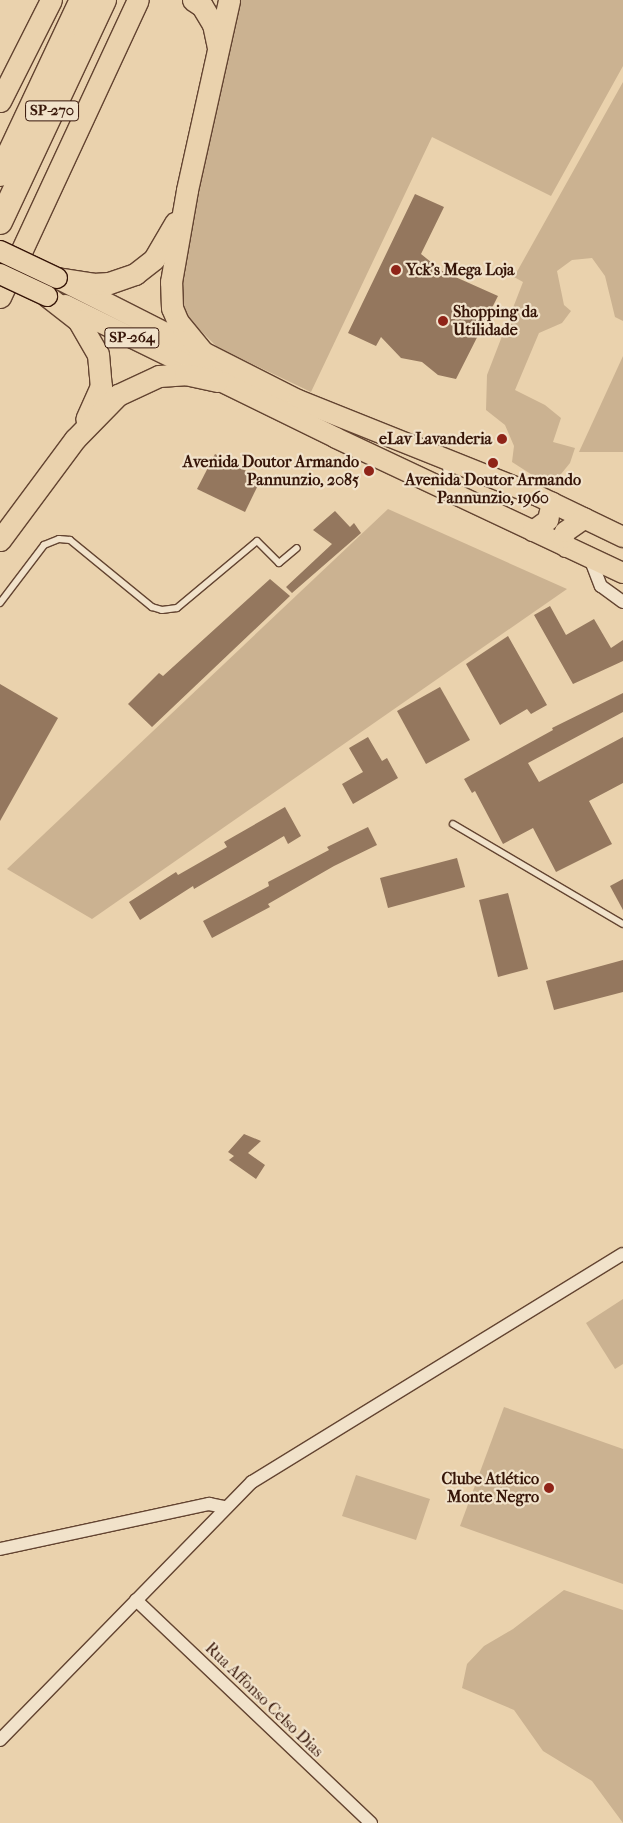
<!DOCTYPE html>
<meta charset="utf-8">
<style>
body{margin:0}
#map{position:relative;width:623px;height:1823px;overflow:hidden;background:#ead2ad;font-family:"IM FELL French Canon",serif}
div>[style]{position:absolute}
.green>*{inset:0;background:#cbb291}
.building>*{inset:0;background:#94775e}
.roads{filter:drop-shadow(1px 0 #634431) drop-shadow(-1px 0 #634431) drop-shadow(0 1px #634431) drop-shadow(0 -1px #634431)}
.service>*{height:6px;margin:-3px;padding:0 3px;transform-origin:3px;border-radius:3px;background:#f1e2ca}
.minor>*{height:12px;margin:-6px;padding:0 6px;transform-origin:6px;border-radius:6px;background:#f1e2ca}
.primary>*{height:20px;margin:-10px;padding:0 10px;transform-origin:10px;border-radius:10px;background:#ead2ad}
.trunk>*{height:21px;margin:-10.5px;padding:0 10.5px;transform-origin:10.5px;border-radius:10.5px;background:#ead2ad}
.motorway>*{height:24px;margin:-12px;padding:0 12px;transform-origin:12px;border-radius:12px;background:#ead2ad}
.bridges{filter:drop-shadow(1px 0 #361508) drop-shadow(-1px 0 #361508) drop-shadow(0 1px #361508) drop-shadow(0 -1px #361508)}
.primary-bridge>*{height:20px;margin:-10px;padding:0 10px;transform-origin:10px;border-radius:10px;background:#ead2ad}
.dots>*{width:14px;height:14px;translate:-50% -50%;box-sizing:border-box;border:2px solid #f1e2ca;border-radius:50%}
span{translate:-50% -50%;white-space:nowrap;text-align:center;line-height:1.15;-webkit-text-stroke:4.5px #f1e2ca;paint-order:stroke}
.shield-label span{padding:1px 4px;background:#f1e2ca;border:1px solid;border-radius:4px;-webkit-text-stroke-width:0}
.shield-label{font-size:15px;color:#361508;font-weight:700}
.poi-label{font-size:16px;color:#361508;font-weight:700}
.left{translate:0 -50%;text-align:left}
.right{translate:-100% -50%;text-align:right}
.street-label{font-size:16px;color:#361508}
</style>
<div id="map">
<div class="green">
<i style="clip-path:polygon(237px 0,623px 0,623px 66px,551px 196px,432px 137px,311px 392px,217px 347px,191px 321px,183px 307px,179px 282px)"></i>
<i style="clip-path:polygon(623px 82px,623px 321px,615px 317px,605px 276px,592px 258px,572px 260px,557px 271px,564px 305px,571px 311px,562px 323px,539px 333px,515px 390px,545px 405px,561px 418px,553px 442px,575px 448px,570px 463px,557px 479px,537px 478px,512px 462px,514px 446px,505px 425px,486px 410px,487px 375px,523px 282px,514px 277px)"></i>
<i style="clip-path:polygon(623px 356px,623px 452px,579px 452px)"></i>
<i style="clip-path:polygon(388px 509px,567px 589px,92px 919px,7px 869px)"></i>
<i style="clip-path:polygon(623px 1299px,623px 1364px,615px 1369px,586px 1323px)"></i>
<i style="clip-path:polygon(504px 1407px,623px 1449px,623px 1584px,460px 1526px)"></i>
<i style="clip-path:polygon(356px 1475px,430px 1499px,416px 1540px,342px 1516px)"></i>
<i style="clip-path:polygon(564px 1590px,623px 1610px,623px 1823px,592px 1781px,543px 1751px,514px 1710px,462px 1688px,467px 1664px,484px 1646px,513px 1629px)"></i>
</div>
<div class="building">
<i style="clip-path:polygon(415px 194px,444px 207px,421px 254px,442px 271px,498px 296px,456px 379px,438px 375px,422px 362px,401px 358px,381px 337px,376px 346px,348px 333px)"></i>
<i style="clip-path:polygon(215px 454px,261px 479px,245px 512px,197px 489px)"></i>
<i style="clip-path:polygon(335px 511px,350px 527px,354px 523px,361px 533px,292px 593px,286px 587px,332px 544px,313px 530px)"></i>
<i style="clip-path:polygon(270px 579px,290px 596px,152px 727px,128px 704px,159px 673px,163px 676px)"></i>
<i style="clip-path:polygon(550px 606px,566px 635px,594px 619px,611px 648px,623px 640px,623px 661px,573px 684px,534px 615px)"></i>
<i style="clip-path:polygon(508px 636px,547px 705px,531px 714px,527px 709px,500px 725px,466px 664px)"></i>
<i style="clip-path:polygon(0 684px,58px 718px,0 821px)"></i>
<i style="clip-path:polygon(440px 687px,470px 740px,426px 764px,397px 711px)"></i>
<i style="clip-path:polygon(623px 693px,623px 712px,528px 763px,539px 782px,623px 737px,623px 783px,589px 801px,612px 844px,556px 872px,533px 828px,503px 844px,475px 791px,472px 793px,464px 779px,553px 730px,552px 728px)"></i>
<i style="clip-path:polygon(368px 737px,382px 761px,387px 758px,398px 778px,353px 804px,342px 784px,363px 772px,349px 748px)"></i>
<i style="clip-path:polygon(285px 807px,301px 836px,288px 844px,284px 836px,194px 889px,193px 886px,140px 920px,129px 902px,176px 872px,178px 875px,227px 847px,224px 842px)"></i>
<i style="clip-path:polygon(368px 827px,377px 845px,334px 866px,268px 904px,270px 907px,212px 938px,203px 921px,269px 886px,268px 882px,329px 850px,327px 847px)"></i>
<i style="clip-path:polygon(457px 858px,465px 887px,388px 908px,380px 878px)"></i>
<i style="clip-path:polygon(623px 879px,623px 910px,610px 886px)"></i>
<i style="clip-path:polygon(508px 893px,528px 969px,498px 977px,479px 900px)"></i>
<i style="clip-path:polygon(623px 960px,623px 992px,554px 1010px,546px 981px)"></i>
<i style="clip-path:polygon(244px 1134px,261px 1141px,248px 1153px,265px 1165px,256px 1179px,229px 1160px,234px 1156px,228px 1152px)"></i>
</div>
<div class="roads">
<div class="service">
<i style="left:446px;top:464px;width:22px;rotate:87deg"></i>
<i style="left:0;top:603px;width:73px;rotate:-52.8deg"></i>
<i style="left:44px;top:545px;width:16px;rotate:-22deg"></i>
<i style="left:59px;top:539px;width:11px;rotate:5deg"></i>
<i style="left:70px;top:540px;width:106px;rotate:39.3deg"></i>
<i style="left:152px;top:607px;width:10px;rotate:17deg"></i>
<i style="left:162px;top:610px;width:15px;rotate:-8deg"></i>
<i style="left:177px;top:608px;width:104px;rotate:-39.9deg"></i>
<i style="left:257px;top:541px;width:31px;rotate:45deg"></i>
<i style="left:279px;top:563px;width:23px;rotate:-40deg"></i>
<i style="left:453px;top:824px;width:197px;rotate:30.5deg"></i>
</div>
<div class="minor">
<i style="left:590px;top:558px;width:30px;rotate:69deg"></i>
<i style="left:601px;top:586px;width:27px;rotate:36deg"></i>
<i style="left:0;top:1549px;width:214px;rotate:-12.2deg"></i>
<i style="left:209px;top:1504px;width:16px;rotate:11deg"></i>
<i style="left:136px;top:1600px;width:324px;rotate:43.5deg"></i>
<i style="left:0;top:1740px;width:361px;rotate:-45.7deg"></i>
<i style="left:252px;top:1482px;width:435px;rotate:-31.6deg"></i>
</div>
<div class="primary">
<i style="left:63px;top:281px;width:263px;rotate:26.9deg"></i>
<i style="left:298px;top:400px;width:256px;rotate:21.8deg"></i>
<i style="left:536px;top:495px;width:97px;rotate:25.8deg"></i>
<i style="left:65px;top:305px;width:302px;rotate:26.1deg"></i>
<i style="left:336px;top:438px;width:317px;rotate:25.2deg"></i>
<i style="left:533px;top:531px;width:19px;rotate:-36deg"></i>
<i style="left:548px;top:520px;width:18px;rotate:-77deg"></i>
<i style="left:566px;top:547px;width:9px;rotate:-108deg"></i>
<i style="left:563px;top:538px;width:6px;rotate:-72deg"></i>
<i style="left:565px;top:532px;width:24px;rotate:-35deg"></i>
</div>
<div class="trunk">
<i style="left:193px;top:0;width:11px;rotate:34deg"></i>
<i style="left:202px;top:6px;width:21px;rotate:59deg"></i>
<i style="left:213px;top:24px;width:24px;rotate:78deg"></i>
<i style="left:0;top:101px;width:113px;rotate:-63.2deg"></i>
<i style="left:57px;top:278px;width:36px;rotate:9deg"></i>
<i style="left:93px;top:284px;width:16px;rotate:-4deg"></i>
<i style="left:109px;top:283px;width:28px;rotate:-19deg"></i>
<i style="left:135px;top:274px;width:24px;rotate:-38deg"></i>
<i style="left:154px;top:259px;width:42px;rotate:-59.7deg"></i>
<i style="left:47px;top:296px;width:39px;rotate:38deg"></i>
<i style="left:78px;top:320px;width:39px;rotate:60deg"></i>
<i style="left:98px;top:354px;width:32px;rotate:85deg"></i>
<i style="left:101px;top:386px;width:36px;rotate:114deg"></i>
<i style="left:0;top:297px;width:327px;rotate:-65.1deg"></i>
<i style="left:206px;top:356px;width:44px;rotate:-129.5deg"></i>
<i style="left:178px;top:322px;width:15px;rotate:-113deg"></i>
<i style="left:172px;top:308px;width:26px;rotate:-92deg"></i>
<i style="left:171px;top:282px;width:93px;rotate:-80.1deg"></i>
<i style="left:187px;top:190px;width:195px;rotate:-77.5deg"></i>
<i style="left:0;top:540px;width:126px;rotate:-53.4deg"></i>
<i style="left:75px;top:439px;width:62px;rotate:-45.7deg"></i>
<i style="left:118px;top:395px;width:45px;rotate:-24.9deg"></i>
<i style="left:159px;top:376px;width:26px;rotate:-4deg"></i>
<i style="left:185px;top:374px;width:33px;rotate:12deg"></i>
</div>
<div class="motorway">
<i style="left:0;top:174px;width:192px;rotate:-64.8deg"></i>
<i style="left:0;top:222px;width:245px;rotate:-64.9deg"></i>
</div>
</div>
<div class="bridges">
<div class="primary-bridge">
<i style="left:0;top:251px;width:63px;rotate:25.3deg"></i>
<i style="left:0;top:274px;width:52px;rotate:25.1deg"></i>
</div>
</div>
<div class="dots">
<i style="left:396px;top:270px;background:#8f2418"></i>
<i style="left:443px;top:321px;background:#8f2418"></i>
<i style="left:502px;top:439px;background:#8f2418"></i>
<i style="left:493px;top:463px;background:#8f2418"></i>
<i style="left:369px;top:471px;background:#8f2418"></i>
<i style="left:549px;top:1488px;background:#8f2418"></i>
</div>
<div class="shield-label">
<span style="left:52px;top:111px">SP-270</span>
<span style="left:132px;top:338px">SP-264</span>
</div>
<div class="poi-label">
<span class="left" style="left:406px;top:270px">Yck's Mega Loja</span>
<span class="left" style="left:453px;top:321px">Shopping da<br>Utilidade</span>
<span class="right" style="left:492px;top:439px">eLav Lavanderia</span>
<span class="right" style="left:359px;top:471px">Avenida Doutor Armando<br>Pannunzio, 2085</span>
<span style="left:493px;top:489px">Avenida Doutor Armando<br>Pannunzio, 1960</span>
<span class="right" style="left:539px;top:1488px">Clube Atlético<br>Monte Negro</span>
</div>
<div class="street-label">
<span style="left:264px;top:1700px;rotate:44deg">Rua Affonso Celso Dias</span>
</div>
</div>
